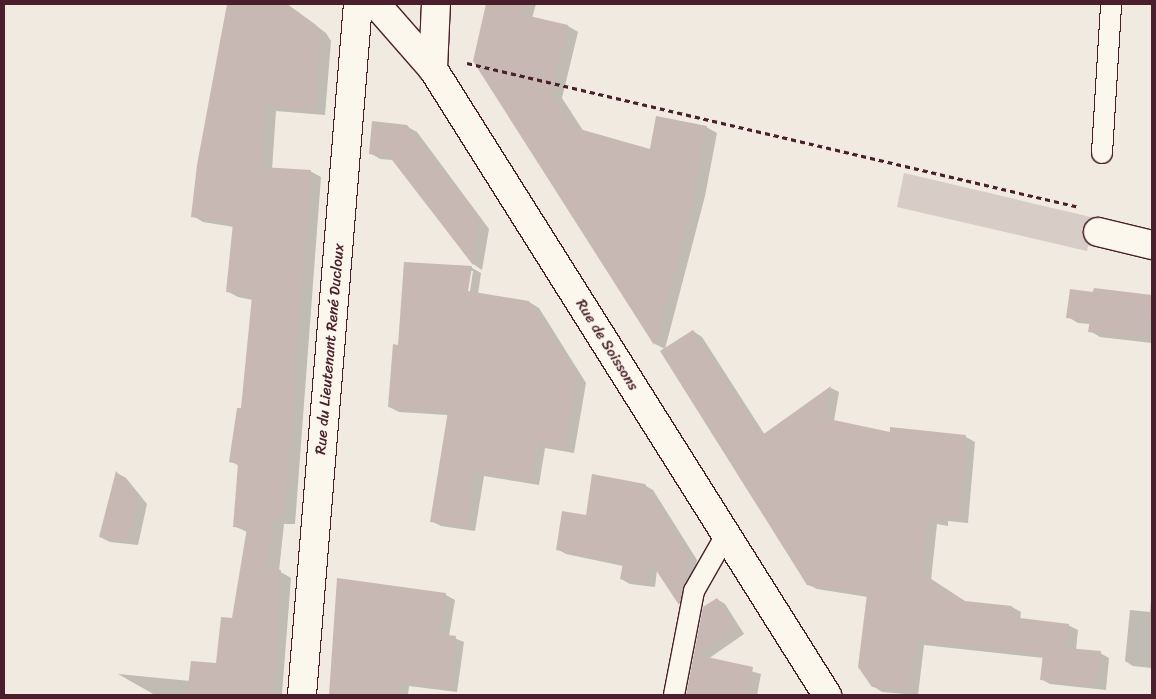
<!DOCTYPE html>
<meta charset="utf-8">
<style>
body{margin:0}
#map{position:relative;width:1156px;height:699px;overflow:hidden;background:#f0eae0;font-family:Sriracha,sans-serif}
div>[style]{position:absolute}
.green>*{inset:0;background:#d8ccc6}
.shadow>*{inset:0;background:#0003}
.building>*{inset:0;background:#c8b8b3}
.path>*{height:3px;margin-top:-1.5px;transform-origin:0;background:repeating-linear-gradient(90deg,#4a1f2b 0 5px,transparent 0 9px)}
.roads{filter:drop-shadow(1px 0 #4a1f2b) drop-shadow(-1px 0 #4a1f2b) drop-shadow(0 1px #4a1f2b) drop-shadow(0 -1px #4a1f2b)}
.service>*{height:20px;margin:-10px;padding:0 10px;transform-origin:10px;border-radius:10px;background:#fbf7ec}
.minor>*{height:28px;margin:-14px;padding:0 14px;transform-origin:14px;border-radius:14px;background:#fbf7ec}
.secondary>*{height:28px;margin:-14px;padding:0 14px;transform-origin:14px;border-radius:14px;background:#fbf7ec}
span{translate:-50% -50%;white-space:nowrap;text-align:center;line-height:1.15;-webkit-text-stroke:5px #fbf7ec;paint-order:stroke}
.street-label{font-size:15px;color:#4a1f2b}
.frame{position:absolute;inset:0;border:5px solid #4a1f2b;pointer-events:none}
</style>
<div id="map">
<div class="green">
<i style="clip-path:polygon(904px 173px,1095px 218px,1087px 251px,897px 207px)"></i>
</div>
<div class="shadow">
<i style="clip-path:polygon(228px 4px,287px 4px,326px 33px,331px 41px,325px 115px,276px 111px,272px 169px,310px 171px,321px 177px,295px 524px,284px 524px,279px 571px,291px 578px,282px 694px,155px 695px,118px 674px,190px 681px,217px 664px,233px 619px,247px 532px,234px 526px,239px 466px,231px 461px,243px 409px,253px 300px,238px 297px,227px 291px,234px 227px,203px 222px,193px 216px,198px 165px)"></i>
<i style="clip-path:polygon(487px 4px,536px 4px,532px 18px,568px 26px,578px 32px,562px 98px,584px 132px,651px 151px,706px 127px,717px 133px,705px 196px,665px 349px,693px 331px,702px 337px,765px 435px,831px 388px,839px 392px,834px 421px,891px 433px,892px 428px,966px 437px,975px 442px,968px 523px,948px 521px,948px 526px,937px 524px,931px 580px,966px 602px,1012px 607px,1021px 612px,1020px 620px,1068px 625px,1078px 630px,1076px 650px,1100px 653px,1109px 658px,1106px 690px,1050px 684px,1041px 679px,1044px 658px,924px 645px,918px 695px,882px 692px,873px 686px,868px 597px,817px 589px,807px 584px,665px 349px,655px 344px,474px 61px)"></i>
<i style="clip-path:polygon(406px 126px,417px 132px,489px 229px,482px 270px,473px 264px,394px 160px,380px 159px,370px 153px)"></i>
<i style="clip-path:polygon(evenodd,405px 264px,472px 268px,481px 273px,478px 294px,529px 302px,539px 308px,586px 383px,574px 453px,545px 448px,539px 485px,484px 476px,475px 531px,441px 526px,431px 521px,448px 415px,399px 412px,389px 407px,400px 346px,405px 264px,470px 271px,473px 271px,469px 298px,466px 297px,470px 271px)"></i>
<i style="clip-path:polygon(1095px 289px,1152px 296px,1152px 343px,1100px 337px,1090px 331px,1090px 324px,1078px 323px,1068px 317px)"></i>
<i style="clip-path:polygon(117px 473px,126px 478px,147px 504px,138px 545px,110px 542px,100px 537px)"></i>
<i style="clip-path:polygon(644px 485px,653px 490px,697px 560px,688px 609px,680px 604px,657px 570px,655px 587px,630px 584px,621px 579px,623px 566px,566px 554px,557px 549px,587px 516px)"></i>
<i style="clip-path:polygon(338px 579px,446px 595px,455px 600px,449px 636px,464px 642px,457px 692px,409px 686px,408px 695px,338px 695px,331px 691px)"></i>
<i style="clip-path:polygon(1152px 586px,1152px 668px,1133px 666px,1125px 661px,1130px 610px,1150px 612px)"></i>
<i style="clip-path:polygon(717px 599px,725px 604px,744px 634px,708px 659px,761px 674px,757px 695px,687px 695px,704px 607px)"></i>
</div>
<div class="building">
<i style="clip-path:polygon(227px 4px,287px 4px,316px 25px,320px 34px,315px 110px,266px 106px,261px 167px,311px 170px,284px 519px,273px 518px,268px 569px,281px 570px,272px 695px,187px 695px,191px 661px,216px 663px,221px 617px,232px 618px,247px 528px,233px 527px,238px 464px,229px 462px,237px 408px,241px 408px,252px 296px,226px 292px,233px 223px,191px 217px,197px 165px)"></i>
<i style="clip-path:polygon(486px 4px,524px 4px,521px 14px,568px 25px,551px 91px,576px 128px,650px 149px,656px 116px,707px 126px,689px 218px,654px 345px,473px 61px)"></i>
<i style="clip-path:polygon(372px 121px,407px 125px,475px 213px,479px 222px,473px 265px,389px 156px,369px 154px)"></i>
<i style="clip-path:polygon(404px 262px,472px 266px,468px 291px,529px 301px,577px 376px,565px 448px,536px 444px,530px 480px,475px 472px,466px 526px,430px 522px,448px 411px,388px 407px,393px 344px,398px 345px)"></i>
<i style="clip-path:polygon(1094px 288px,1152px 295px,1148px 339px,1088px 332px,1090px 320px,1066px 318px,1070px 289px,1093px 292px)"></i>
<i style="clip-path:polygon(693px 330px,761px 436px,831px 386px,824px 418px,890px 432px,890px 427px,966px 435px,959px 519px,940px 517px,939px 521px,928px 520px,922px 573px,965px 601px,1012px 606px,1011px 617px,1069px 624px,1067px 648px,1101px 651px,1097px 686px,1040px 680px,1043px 654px,915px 640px,909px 691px,872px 687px,858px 667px,867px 594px,807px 585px,660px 351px)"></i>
<i style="clip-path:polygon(116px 471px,138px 498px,128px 540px,99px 537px)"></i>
<i style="clip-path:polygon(592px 474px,645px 484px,689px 555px,679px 605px,650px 561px,646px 583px,620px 579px,623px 563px,556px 550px,562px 511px,586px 515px)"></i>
<i style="clip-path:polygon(337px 578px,446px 593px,440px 634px,456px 636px,449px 688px,401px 682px,399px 695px,329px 695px)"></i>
<i style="clip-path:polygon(717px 598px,736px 629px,698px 655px,753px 667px,748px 695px,686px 695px,703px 607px)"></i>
</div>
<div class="path">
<i style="left:467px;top:63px;width:629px;rotate:13.24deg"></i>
</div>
<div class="roads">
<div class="service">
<i style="left:1102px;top:153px;width:149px;rotate:-86.5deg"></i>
<i style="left:674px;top:695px;width:106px;rotate:-79.1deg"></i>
<i style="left:694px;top:591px;width:64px;rotate:-60.3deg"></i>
</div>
<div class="minor">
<i style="left:433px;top:69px;width:65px;rotate:-87.4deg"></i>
<i style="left:1098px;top:232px;width:56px;rotate:13.5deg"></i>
<i style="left:302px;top:695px;width:693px;rotate:-85.37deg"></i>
</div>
<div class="secondary">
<i style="left:376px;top:4px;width:86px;rotate:48.8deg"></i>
<i style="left:433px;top:69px;width:740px;rotate:57.81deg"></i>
</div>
</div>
<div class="street-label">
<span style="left:607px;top:345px;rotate:58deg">Rue de Soissons</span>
<span style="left:330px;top:349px;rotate:-85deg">Rue du Lieutenant René Ducloux</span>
</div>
<div class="frame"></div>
</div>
